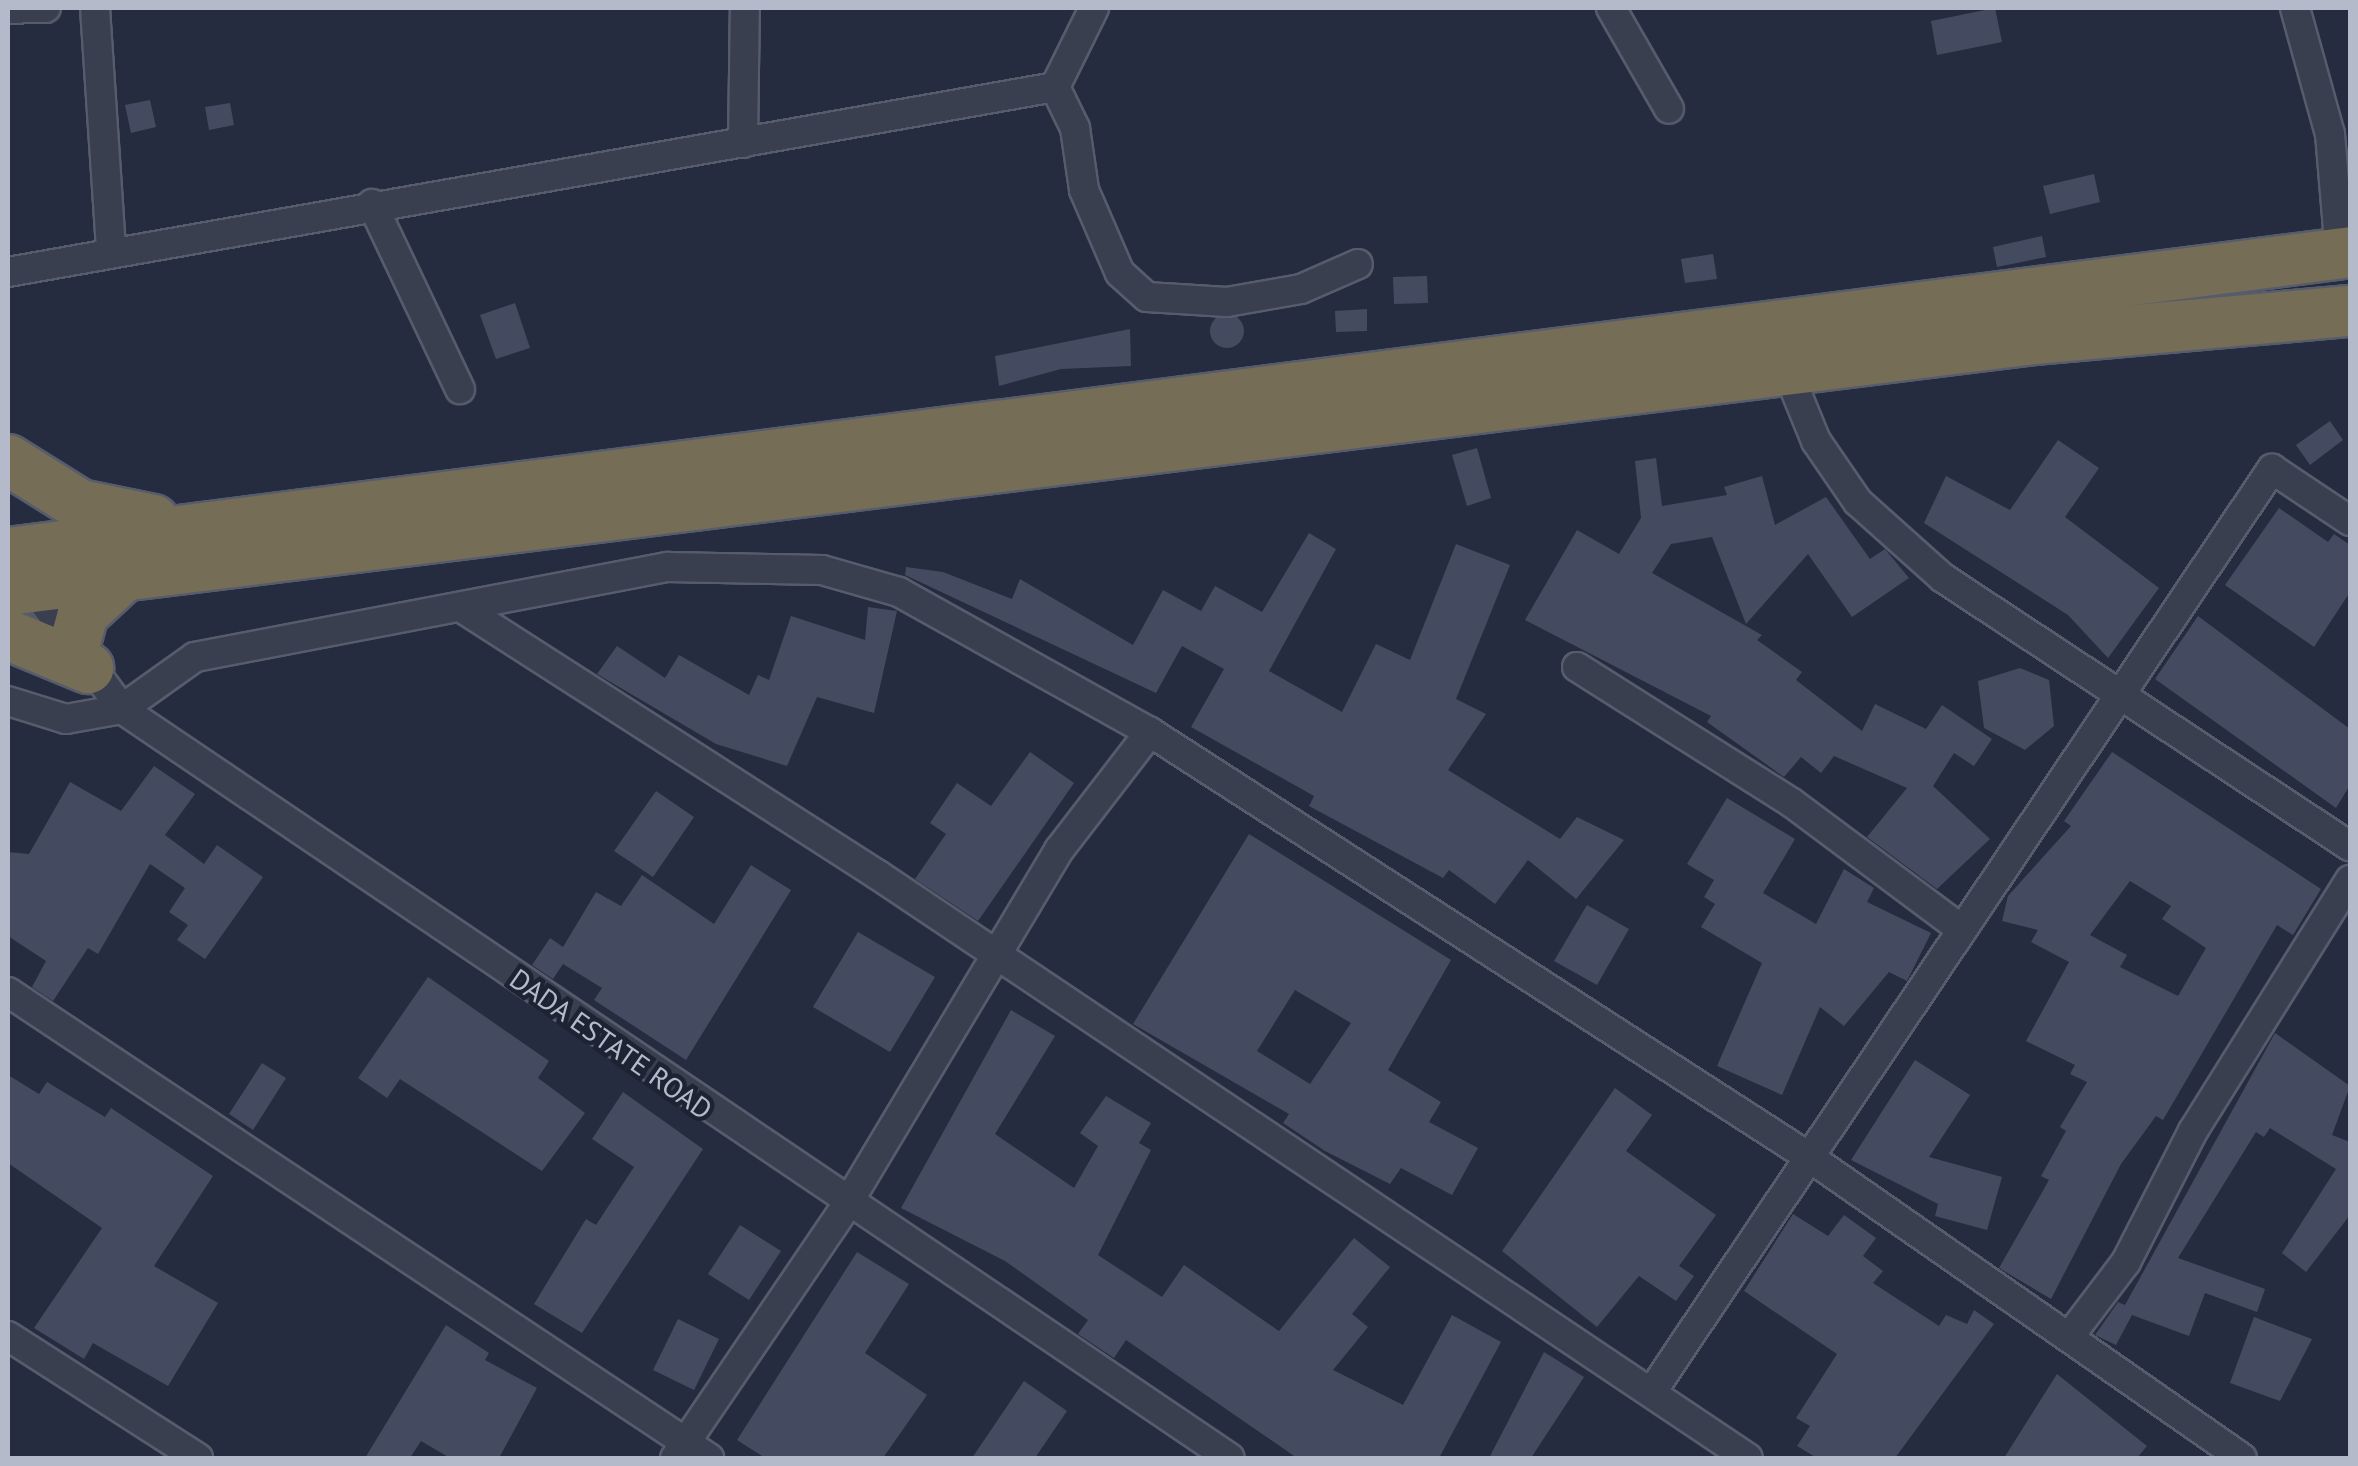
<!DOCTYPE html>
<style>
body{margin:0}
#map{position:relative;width:2358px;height:1466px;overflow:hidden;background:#252c3f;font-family:"PT Sans",sans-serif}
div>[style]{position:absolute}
.building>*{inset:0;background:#444b61}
.round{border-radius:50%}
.roads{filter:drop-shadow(2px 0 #575c6d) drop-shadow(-2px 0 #575c6d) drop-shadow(0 2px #575c6d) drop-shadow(0 -2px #575c6d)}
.street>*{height:28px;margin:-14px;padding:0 14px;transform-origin:14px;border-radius:14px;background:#393f4f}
.highway>*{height:50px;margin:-25px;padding:0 25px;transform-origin:25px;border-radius:25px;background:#756d56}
span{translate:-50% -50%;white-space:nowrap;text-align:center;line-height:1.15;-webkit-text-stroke:9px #1e2334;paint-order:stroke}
.street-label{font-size:28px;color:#b5baca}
.frame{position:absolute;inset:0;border:10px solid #b5baca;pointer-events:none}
</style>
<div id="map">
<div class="building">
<i style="clip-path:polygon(1995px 8px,2002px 42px,1937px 55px,1931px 21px)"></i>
<i style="clip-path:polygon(150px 100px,156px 127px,131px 133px,125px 105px)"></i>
<i style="clip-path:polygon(230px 103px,234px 125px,209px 130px,205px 107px)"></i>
<i style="clip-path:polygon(2094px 174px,2100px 202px,2050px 214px,2043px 186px)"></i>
<i style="clip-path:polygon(2042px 236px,2046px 257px,1997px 267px,1993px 247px)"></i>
<i style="clip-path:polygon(1713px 254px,1717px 279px,1685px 283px,1681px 259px)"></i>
<i style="clip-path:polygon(1427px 276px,1428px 303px,1394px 304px,1393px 277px)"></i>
<i style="clip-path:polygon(515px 303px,530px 348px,496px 359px,480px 315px)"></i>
<i style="clip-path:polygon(1367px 309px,1367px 331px,1336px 332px,1335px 311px)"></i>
<i class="round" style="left:1210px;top:314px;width:34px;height:34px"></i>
<i style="clip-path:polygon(1130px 329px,1131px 366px,1061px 369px,999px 386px,995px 356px)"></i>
<i style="clip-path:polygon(2330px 421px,2343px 440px,2310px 465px,2296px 445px)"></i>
<i style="clip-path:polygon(2058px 440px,2099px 468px,2065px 517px,2159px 588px,2108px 658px,2068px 615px,1924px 523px,1946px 476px,2010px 510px)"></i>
<i style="clip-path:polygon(1477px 448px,1491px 498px,1467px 506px,1452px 455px)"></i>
<i style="clip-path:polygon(1656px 458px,1662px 506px,1727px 495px,1724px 487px,1762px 476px,1775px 525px,1826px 497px,1870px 559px,1885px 549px,1909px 578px,1852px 617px,1808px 554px,1746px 624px,1712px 537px,1671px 544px,1652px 573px,1762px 635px,1757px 640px,1802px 672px,1796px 680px,1862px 731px,1875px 704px,1926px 729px,1942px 705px,1992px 739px,1974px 766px,1954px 753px,1933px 786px,1990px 839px,1937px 889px,1867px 837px,1907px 788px,1834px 756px,1821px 773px,1801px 757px,1784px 777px,1707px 722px,1711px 716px,1525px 620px,1577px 530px,1619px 554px,1641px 518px,1635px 461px)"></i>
<i style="clip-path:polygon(2279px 508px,2328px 542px,2334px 534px,2350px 545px,2350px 592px,2314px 647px,2225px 585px)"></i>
<i style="clip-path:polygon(1309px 533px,1336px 549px,1269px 671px,1342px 712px,1376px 644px,1410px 660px,1456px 544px,1510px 565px,1456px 699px,1486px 714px,1448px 770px,1560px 839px,1577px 817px,1624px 840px,1576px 899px,1528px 860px,1495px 904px,1449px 870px,1443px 878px,1309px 806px,1314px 796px,1191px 727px,1224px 669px,1182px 646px,1156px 693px,905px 575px,906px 567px,943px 572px,1012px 599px,1020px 579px,1133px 645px,1163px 590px,1201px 611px,1215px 586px,1262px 612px)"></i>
<i style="clip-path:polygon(868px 607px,897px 611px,874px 713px,817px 697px,787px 766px,716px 744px,597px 674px,617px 646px,665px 678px,679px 655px,749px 695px,758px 675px,769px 680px,791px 616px,865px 640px)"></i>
<i style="clip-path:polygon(2198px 616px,2350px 729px,2350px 785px,2336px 808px,2155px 679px)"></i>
<i style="clip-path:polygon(2020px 668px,2049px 680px,2054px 726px,2025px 750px,1984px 728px,1978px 681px)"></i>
<i style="clip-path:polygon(1030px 752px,1074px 783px,978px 921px,915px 879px,946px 834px,930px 823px,957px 783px,991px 806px)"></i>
<i style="clip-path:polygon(evenodd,2112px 752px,2321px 889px,2293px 935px,2277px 925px,2163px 1120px,2156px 1116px,2121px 1164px,2051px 1299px,1999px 1268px,2049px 1180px,2041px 1176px,2066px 1131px,2060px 1127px,2087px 1082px,2070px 1074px,2075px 1065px,2026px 1041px,2069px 962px,2031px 942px,2038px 930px,2002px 921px,2008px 896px,2071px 826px,2064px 821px,2112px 752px,2130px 881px,2171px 906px,2162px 919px,2206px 948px,2178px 996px,2120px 967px,2127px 955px,2090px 935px,2130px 881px)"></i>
<i style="clip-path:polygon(154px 766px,195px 794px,165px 835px,204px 864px,217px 845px,263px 877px,205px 959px,177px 940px,188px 925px,169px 912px,185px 888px,150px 864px,98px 954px,88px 948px,53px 1001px,32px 987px,46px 961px,8px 936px,8px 852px,29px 854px,70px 782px,121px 811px)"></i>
<i style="clip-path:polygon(656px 791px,694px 817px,653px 877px,614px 851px)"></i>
<i style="clip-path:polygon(1727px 798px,1795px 839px,1763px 893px,1816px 924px,1844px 869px,1874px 888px,1867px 902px,1931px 933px,1907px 981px,1889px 972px,1844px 1026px,1820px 1007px,1782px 1095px,1717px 1066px,1762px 963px,1701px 927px,1715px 904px,1704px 897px,1714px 880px,1687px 864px)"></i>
<i style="clip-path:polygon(evenodd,1249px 834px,1451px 960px,1388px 1070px,1441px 1102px,1429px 1122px,1478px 1148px,1452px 1195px,1401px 1168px,1390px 1184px,1325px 1151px,1283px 1123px,1289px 1114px,1133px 1024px,1249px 834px,1295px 990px,1351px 1023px,1310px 1084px,1257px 1051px,1295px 990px)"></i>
<i style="clip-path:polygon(751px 865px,791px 890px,686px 1060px,594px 1000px,602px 988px,563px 964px,553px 979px,532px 965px,550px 938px,563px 947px,596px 892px,621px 906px,642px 875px,714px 924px)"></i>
<i style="clip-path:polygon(1587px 905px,1629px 929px,1597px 985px,1554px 961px)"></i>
<i style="clip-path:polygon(858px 932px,935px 977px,890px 1052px,813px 1007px)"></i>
<i style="clip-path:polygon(428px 977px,549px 1061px,538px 1078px,585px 1113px,542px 1171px,400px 1079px,387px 1098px,358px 1078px)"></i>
<i style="clip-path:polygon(1011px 1010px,1055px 1036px,995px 1134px,1074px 1188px,1098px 1146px,1080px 1133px,1106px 1096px,1151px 1123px,1139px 1143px,1151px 1150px,1098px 1255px,1162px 1297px,1184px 1265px,1279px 1331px,1354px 1238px,1390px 1267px,1352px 1314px,1368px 1327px,1333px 1370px,1403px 1405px,1452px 1315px,1501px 1342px,1439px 1458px,1297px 1458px,1126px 1340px,1114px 1358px,1078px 1334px,1088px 1320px,1005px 1261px,901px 1208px)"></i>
<i style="clip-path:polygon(2275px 1033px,2350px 1086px,2332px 1135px,2350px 1142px,2350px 1215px,2306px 1272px,2282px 1253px,2336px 1169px,2270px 1128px,2264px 1137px,2256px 1132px,2178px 1258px,2265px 1289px,2257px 1312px,2205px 1293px,2189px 1336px,2132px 1315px,2116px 1345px,2095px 1335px,2118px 1302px,2125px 1305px)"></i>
<i style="clip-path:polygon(1915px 1060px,1970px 1095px,1929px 1157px,2002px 1177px,1987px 1230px,1935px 1216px,1938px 1204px,1851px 1160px)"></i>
<i style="clip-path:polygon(262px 1063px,286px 1078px,253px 1130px,229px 1114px)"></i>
<i style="clip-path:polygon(8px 1075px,39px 1094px,47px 1082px,105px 1117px,111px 1108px,213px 1176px,154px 1266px,218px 1303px,168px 1386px,93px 1343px,84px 1359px,34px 1328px,102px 1228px,8px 1163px)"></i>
<i style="clip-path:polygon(1615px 1088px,1652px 1115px,1626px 1151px,1716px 1215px,1679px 1266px,1694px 1276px,1676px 1301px,1639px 1276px,1597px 1327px,1502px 1251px)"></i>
<i style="clip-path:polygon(623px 1092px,703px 1149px,582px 1333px,534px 1304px,586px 1219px,596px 1225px,634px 1167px,592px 1139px)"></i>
<i style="clip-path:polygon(1793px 1214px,1828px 1236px,1844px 1215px,1876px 1238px,1863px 1256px,1883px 1271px,1873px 1283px,1939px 1326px,1946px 1315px,1967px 1324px,1974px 1310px,1994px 1324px,1895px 1458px,1817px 1458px,1797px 1446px,1810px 1426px,1796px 1418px,1837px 1354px,1744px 1291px)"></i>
<i style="clip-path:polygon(740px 1225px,781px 1251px,749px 1300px,708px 1274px)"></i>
<i style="clip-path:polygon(857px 1252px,909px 1284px,865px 1353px,927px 1395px,883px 1458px,765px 1458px,737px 1440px)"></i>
<i style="clip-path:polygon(2254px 1317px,2312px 1339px,2280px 1401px,2230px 1383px)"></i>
<i style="clip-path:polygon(678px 1319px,719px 1339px,694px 1390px,653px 1370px)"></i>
<i style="clip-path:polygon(446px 1325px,489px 1353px,485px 1360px,537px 1388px,499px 1458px,450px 1458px,421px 1441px,410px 1458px,365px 1458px)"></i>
<i style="clip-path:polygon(1544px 1352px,1584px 1377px,1531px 1458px,1489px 1458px)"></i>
<i style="clip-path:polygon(2057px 1374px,2147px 1446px,2137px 1458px,2004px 1458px)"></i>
<i style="clip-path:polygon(1024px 1381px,1067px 1411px,1035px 1458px,972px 1458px)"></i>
</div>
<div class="roads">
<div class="street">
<i style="left:95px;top:8px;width:244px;rotate:86.2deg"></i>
<i style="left:1611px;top:8px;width:116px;rotate:60.1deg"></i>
<i style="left:2295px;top:8px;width:131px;rotate:74.5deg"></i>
<i style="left:2330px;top:134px;width:119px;rotate:85.2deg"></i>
<i style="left:8px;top:9px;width:38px;rotate:-2deg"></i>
<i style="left:1055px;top:87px;width:46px;rotate:64deg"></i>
<i style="left:1075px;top:128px;width:63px;rotate:81.7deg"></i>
<i style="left:1084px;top:190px;width:90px;rotate:66.6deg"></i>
<i style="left:1120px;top:273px;width:36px;rotate:42deg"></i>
<i style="left:1147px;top:297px;width:80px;rotate:3.6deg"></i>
<i style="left:1227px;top:302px;width:75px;rotate:-10deg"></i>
<i style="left:1301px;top:289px;width:62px;rotate:-23.7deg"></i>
<i style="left:743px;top:143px;width:135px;rotate:-89.2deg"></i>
<i style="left:372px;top:204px;width:205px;rotate:64.6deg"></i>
<i style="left:8px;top:272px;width:1063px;rotate:-10.02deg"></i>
<i style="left:1055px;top:87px;width:88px;rotate:-63.7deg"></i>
<i style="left:1787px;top:370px;width:77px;rotate:67.8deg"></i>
<i style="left:1816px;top:441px;width:74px;rotate:55.5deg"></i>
<i style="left:1858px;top:502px;width:114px;rotate:41.8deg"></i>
<i style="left:1943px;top:578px;width:487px;rotate:33.4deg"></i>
<i style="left:27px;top:580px;width:160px;rotate:53.6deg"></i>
<i style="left:122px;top:709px;width:1337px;rotate:34.06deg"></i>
<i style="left:462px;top:608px;width:494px;rotate:32.7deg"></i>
<i style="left:878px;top:875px;width:1047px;rotate:33.83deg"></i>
<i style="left:1577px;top:667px;width:254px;rotate:32.3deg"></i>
<i style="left:1792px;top:803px;width:211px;rotate:36.7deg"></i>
<i style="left:8px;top:701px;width:61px;rotate:17.2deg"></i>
<i style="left:66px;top:719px;width:57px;rotate:-10.1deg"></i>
<i style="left:122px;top:709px;width:90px;rotate:-35.5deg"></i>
<i style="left:195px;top:657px;width:481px;rotate:-10.8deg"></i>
<i style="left:667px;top:567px;width:155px;rotate:1.1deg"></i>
<i style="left:822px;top:570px;width:80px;rotate:15.9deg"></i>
<i style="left:899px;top:592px;width:287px;rotate:29.2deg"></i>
<i style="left:8px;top:992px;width:842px;rotate:33.61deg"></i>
<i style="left:8px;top:1336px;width:226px;rotate:32.7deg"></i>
<i style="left:2069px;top:1337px;width:94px;rotate:-52.8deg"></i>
<i style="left:2126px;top:1262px;width:147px;rotate:-62.9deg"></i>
<i style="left:2193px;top:1131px;width:296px;rotate:-58deg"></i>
<i style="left:1653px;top:1390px;width:1110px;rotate:-56.1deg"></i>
<i style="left:2272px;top:469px;width:94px;rotate:33.7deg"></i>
<i style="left:675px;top:1458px;width:305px;rotate:-55.8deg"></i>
<i style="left:846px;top:1206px;width:415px;rotate:-59.1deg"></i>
<i style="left:1059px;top:850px;width:149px;rotate:-52.4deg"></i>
<i style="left:1150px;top:732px;width:784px;rotate:32.82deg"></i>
<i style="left:1809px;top:1157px;width:527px;rotate:34.81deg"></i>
</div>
<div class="highway">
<i style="left:8px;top:460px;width:85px;rotate:32deg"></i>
<i style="left:80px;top:505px;width:75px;rotate:11.6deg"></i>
<i style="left:8px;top:553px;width:2361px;rotate:-7.32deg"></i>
<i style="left:8px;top:590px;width:2041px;rotate:-7.06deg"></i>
<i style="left:2034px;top:339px;width:317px;rotate:-5.1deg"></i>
<i style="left:8px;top:635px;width:87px;rotate:22.4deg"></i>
<i style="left:74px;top:647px;width:34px;rotate:-75deg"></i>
<i style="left:83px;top:614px;width:57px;rotate:-42.9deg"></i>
</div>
</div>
<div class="street-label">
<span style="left:611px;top:1044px;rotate:35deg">DADA ESTATE ROAD</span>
</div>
<div class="frame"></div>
</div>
